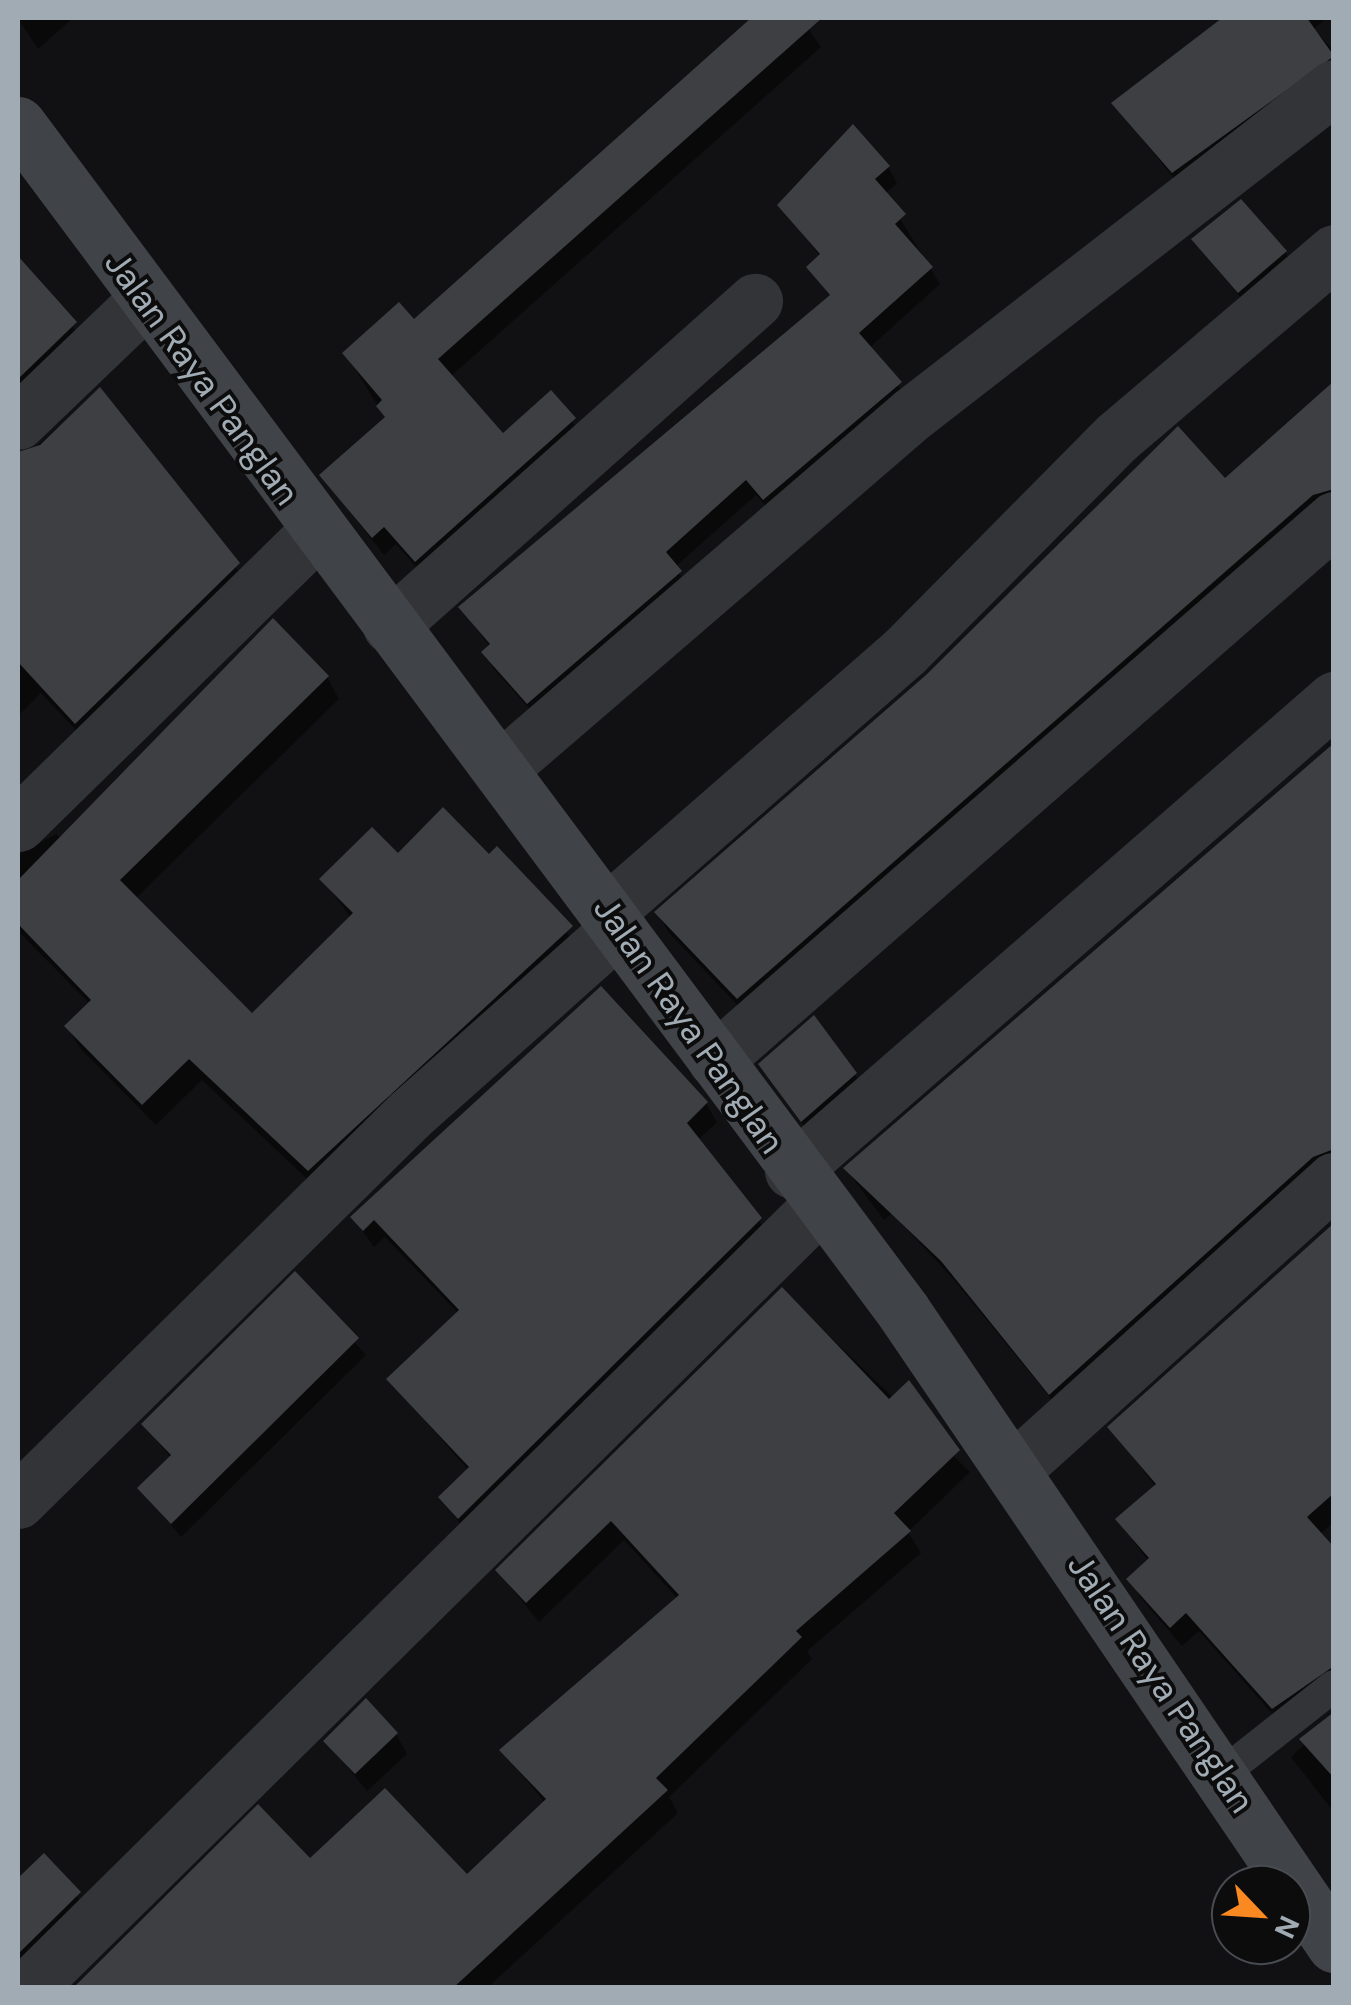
<!DOCTYPE html>
<style>
body{margin:0}
#map{position:relative;width:1351px;height:2005px;overflow:hidden;background:#111113;font-family:"DM Sans",sans-serif}
div>[style]{position:absolute}
.shadow>*{inset:0;background:#0007}
.building>*{inset:0;background:#3d3f43}
.lane>*{height:32px;margin:-16px;padding:0 16px;transform-origin:16px;border-radius:16px;background:#323438}
.street>*{height:55px;margin:-27.5px;padding:0 27.5px;transform-origin:27.5px;border-radius:27.5px;background:#323438}
.secondary>*{height:55px;margin:-27.5px;padding:0 27.5px;transform-origin:27.5px;border-radius:27.5px;background:#404348}
span{translate:-50% -50%;white-space:nowrap;text-align:center;line-height:1.15;-webkit-text-stroke:8px #0c0c0d;paint-order:stroke}
.street-label{font-size:35px;color:#a1abb4}
.frame{position:absolute;inset:0;border:20px solid #a1abb4;pointer-events:none}
.north{position:absolute;left:1211px;top:1865px;width:100px;height:100px;box-sizing:border-box;background:#0c0c0d;border:2px solid #484c50;border-radius:50%;rotate:115deg;font-size:28px;font-weight:700;line-height:40px;text-align:center;color:#a1abb4}
.north::after{content:'';display:block;margin:auto;width:35px;height:45px;background:#fa8921;clip-path:polygon(50% 0,100% 100%,50% 72%,0 100%)}
</style>
<div id="map">
<div class="shadow">
<i style="clip-path:polygon(18px 18px,73px 18px,38px 49px)"></i>
<i style="clip-path:polygon(755px 18px,801px 18px,821px 47px,450px 377px,503px 437px,551px 394px,585px 439px,427px 579px,396px 544px,384px 555px,322px 476px,386px 419px,345px 353px,413px 323px)"></i>
<i style="clip-path:polygon(1225px 18px,1327px 18px,1314px 29px,1334px 51px,1334px 81px,1185px 192px,1114px 104px)"></i>
<i style="clip-path:polygon(888px 167px,897px 183px,885px 194px,940px 284px,869px 348px,909px 400px,774px 515px,756px 495px,675px 567px,689px 588px,538px 718px,493px 668px,490px 647px,461px 608px,831px 298px,809px 268px,821px 257px,780px 206px)"></i>
<i style="clip-path:polygon(1194px 240px,1285px 252px,1296px 271px,1251px 310px)"></i>
<i style="clip-path:polygon(24px 268px,88px 345px,18px 413px,18px 274px)"></i>
<i style="clip-path:polygon(1334px 384px,1334px 514px,750px 1018px,669px 933px,657px 913px,1224px 481px)"></i>
<i style="clip-path:polygon(100px 390px,250px 586px,89px 744px,41px 693px,18px 716px,18px 452px,27px 455px)"></i>
<i style="clip-path:polygon(327px 677px,339px 699px,135px 899px,252px 1017px,351px 918px,323px 880px,398px 856px,489px 857px,583px 949px,321px 1192px,202px 1080px,156px 1125px,80px 1048px,67px 1027px,90px 1004px,18px 931px,18px 855px,56px 834px,62px 839px)"></i>
<i style="clip-path:polygon(1334px 747px,1334px 1173px,1062px 1412px,955px 1281px,892px 1213px,884px 1220px,846px 1169px)"></i>
<i style="clip-path:polygon(761px 1065px,855px 1075px,866px 1094px,813px 1139px)"></i>
<i style="clip-path:polygon(706px 1104px,717px 1122px,698px 1140px,771px 1237px,469px 1535px,441px 1498px,469px 1471px,389px 1379px,459px 1314px,385px 1237px,374px 1247px,353px 1218px)"></i>
<i style="clip-path:polygon(1334px 1226px,1334px 1522px,1319px 1535px,1334px 1553px,1334px 1689px,1284px 1727px,1199px 1631px,1182px 1646px,1141px 1598px,1130px 1579px,1149px 1562px,1118px 1520px,1156px 1487px,1110px 1427px)"></i>
<i style="clip-path:polygon(295px 1275px,366px 1355px,181px 1537px,141px 1488px,171px 1458px,144px 1424px)"></i>
<i style="clip-path:polygon(782px 1290px,970px 1472px,908px 1532px,921px 1553px,807px 1651px,812px 1659px,669px 1797px,678px 1813px,487px 1988px,77px 1988px,310px 1862px,467px 1877px,545px 1803px,502px 1750px,678px 1599px,624px 1540px,539px 1622px,498px 1571px)"></i>
<i style="clip-path:polygon(1334px 1717px,1334px 1830px,1333px 1811px,1291px 1757px)"></i>
<i style="clip-path:polygon(396px 1734px,407px 1754px,367px 1791px,326px 1741px)"></i>
<i style="clip-path:polygon(44px 1856px,91px 1914px,18px 1988px,18px 1881px)"></i>
</div>
<div class="building">
<i style="clip-path:polygon(751px 18px,822px 18px,438px 359px,503px 433px,551px 390px,576px 418px,415px 562px,384px 527px,372px 538px,319px 475px,385px 417px,376px 406px,382px 400px,342px 353px,399px 302px,414px 319px)"></i>
<i style="clip-path:polygon(1222px 18px,1307px 18px,1334px 56px,1172px 173px,1111px 103px)"></i>
<i style="clip-path:polygon(853px 124px,890px 166px,875px 179px,906px 214px,895px 224px,933px 267px,859px 333px,902px 382px,763px 500px,746px 480px,666px 552px,682px 571px,527px 704px,481px 652px,490px 644px,458px 607px,830px 295px,806px 267px,820px 254px,777px 205px)"></i>
<i style="clip-path:polygon(1241px 199px,1287px 251px,1238px 293px,1191px 239px)"></i>
<i style="clip-path:polygon(18px 256px,77px 322px,18px 379px)"></i>
<i style="clip-path:polygon(1334px 381px,1334px 489px,1313px 495px,737px 999px,654px 912px,926px 675px,1178px 426px,1225px 478px)"></i>
<i style="clip-path:polygon(100px 387px,240px 563px,75px 724px,18px 662px,18px 452px,40px 445px)"></i>
<i style="clip-path:polygon(273px 618px,329px 676px,120px 880px,252px 1013px,353px 913px,319px 879px,372px 827px,398px 853px,443px 807px,489px 854px,497px 846px,573px 926px,308px 1171px,189px 1059px,142px 1105px,64px 1026px,91px 1000px,18px 924px,18px 880px)"></i>
<i style="clip-path:polygon(1334px 743px,1334px 1149px,1313px 1157px,1049px 1395px,941px 1261px,843px 1168px)"></i>
<i style="clip-path:polygon(601px 986px,708px 1102px,687px 1123px,762px 1218px,458px 1519px,438px 1497px,469px 1467px,386px 1379px,459px 1310px,374px 1220px,363px 1231px,350px 1217px)"></i>
<i style="clip-path:polygon(814px 1015px,857px 1073px,801px 1122px,758px 1064px)"></i>
<i style="clip-path:polygon(1334px 1223px,1334px 1493px,1307px 1517px,1334px 1547px,1334px 1666px,1272px 1709px,1186px 1613px,1170px 1628px,1126px 1579px,1149px 1558px,1115px 1519px,1156px 1484px,1107px 1427px)"></i>
<i style="clip-path:polygon(295px 1271px,359px 1338px,171px 1524px,137px 1488px,171px 1455px,141px 1424px)"></i>
<i style="clip-path:polygon(782px 1287px,889px 1399px,909px 1380px,960px 1450px,894px 1513px,911px 1531px,796px 1631px,802px 1637px,656px 1778px,668px 1790px,453px 1988px,73px 1988px,258px 1804px,310px 1858px,385px 1788px,467px 1874px,546px 1799px,499px 1750px,679px 1595px,611px 1521px,526px 1603px,495px 1570px)"></i>
<i style="clip-path:polygon(366px 1698px,398px 1733px,355px 1774px,323px 1741px)"></i>
<i style="clip-path:polygon(1334px 1712px,1334px 1778px,1299px 1739px)"></i>
<i style="clip-path:polygon(44px 1853px,81px 1892px,19px 1953px,18px 1878px)"></i>
</div>
<div class="lane">
<i style="left:1222px;top:1774px;width:142px;rotate:-38.2deg"></i>
</div>
<div class="street">
<i style="left:18px;top:422px;width:175px;rotate:-43.8deg"></i>
<i style="left:390px;top:626px;width:489px;rotate:-41.7deg"></i>
<i style="left:501px;top:768px;width:542px;rotate:-40.74deg"></i>
<i style="left:912px;top:414px;width:534px;rotate:-37.77deg"></i>
<i style="left:18px;top:824px;width:416px;rotate:-44.4deg"></i>
<i style="left:608px;top:911px;width:395px;rotate:-41.2deg"></i>
<i style="left:905px;top:651px;width:301px;rotate:-45.3deg"></i>
<i style="left:1117px;top:437px;width:285px;rotate:-40.4deg"></i>
<i style="left:715px;top:1060px;width:822px;rotate:-41.15deg"></i>
<i style="left:792px;top:1171px;width:719px;rotate:-41.05deg"></i>
<i style="left:1015px;top:1468px;width:430px;rotate:-42.1deg"></i>
<i style="left:18px;top:1501px;width:549px;rotate:-44.63deg"></i>
<i style="left:409px;top:1115px;width:281px;rotate:-41.7deg"></i>
<i style="left:28px;top:1988px;width:1112px;rotate:-44.67deg"></i>
</div>
<div class="secondary">
<i style="left:18px;top:124px;width:1481px;rotate:53.29deg"></i>
<i style="left:903px;top:1311px;width:767px;rotate:55.79deg"></i>
</div>
<div class="street-label">
<span style="left:202px;top:378px;rotate:54deg">Jalan Raya Panglan</span>
<span style="left:689px;top:1025px;rotate:55deg">Jalan Raya Panglan</span>
<span style="left:1161px;top:1683px;rotate:56deg">Jalan Raya Panglan</span>
</div>
<div class="frame"></div>
<div class="north">N</div>
</div>
